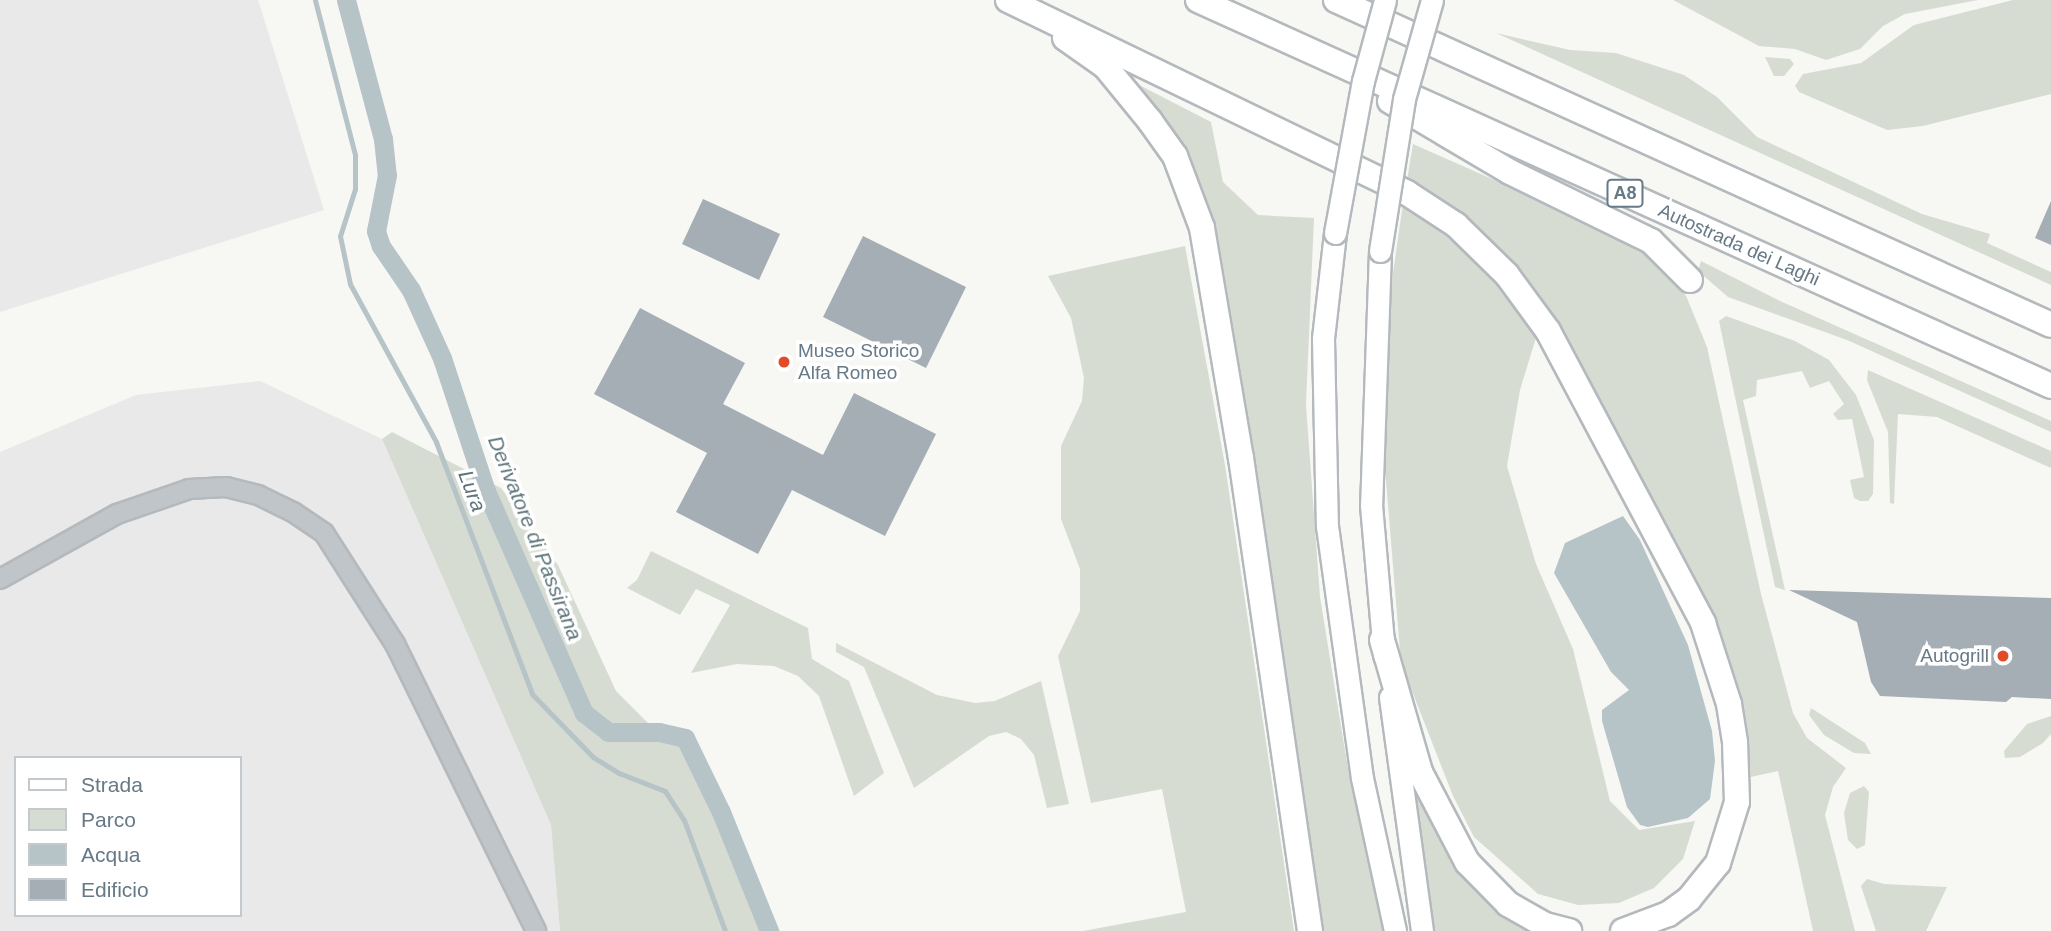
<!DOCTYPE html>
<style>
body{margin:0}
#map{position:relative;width:2051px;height:931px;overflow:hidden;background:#f7f7f4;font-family:Helvetica,sans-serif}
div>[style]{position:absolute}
.built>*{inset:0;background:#e8e9e8}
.green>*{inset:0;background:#d7dcd3}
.water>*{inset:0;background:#b6c3c7}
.stream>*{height:5px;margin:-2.5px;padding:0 2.5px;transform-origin:2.5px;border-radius:2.5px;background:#b6c3c7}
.canal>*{height:19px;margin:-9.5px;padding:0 9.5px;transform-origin:9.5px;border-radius:9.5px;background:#b6c3c7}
.building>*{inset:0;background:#a5aeb4}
.roads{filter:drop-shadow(2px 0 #b4b9bd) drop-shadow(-2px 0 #b4b9bd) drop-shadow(0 2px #b4b9bd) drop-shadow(0 -2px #b4b9bd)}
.minor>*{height:18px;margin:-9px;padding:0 9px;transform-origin:9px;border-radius:9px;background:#c0c5c9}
.major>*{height:21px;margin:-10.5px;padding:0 10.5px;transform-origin:10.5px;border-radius:10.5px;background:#fff}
.highway>*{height:24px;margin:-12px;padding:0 12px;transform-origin:12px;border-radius:12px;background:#fff}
.bridges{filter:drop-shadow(2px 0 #b4b9bd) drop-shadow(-2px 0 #b4b9bd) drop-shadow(0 2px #b4b9bd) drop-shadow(0 -2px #b4b9bd)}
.major-bridge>*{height:21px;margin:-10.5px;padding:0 10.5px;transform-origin:10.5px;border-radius:10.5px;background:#fff}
.dots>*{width:19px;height:19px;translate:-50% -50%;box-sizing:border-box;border:4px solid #fff;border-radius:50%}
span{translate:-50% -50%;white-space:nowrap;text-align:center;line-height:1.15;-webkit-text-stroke:7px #fff;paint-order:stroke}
.shield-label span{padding:2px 5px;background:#fff;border:2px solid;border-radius:5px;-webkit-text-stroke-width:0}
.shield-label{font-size:18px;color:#667986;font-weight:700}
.street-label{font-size:19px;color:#667986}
.poi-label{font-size:19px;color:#667986}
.left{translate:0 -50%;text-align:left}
.right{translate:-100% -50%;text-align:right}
.water-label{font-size:21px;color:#5d747a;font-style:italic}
.legend{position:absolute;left:14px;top:756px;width:228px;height:161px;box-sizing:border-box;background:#fff;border:2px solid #c2c9cf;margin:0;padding:9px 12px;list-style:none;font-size:21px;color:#667986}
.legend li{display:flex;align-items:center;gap:14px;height:35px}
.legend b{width:35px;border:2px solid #c2c9cf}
</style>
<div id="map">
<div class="built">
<i style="clip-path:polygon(0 0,258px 0,324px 210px,0 312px)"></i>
<i style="clip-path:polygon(evenodd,260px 381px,382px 439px,551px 825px,560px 931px,0 931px,0 452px,136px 395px,260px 381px,16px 758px,240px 758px,240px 915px,16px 915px,16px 758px)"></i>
</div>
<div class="green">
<i style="clip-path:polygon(1673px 0,1978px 0,1905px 14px,1883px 26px,1860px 49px,1826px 60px,1795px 49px,1759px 46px)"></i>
<i style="clip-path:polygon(2013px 0,2051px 0,2051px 94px,1923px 126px,1887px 130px,1799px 92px,1795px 86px,1803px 74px,1861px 63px,1914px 25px)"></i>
<i style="clip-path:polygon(1496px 33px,1570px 50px,1616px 53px,1684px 75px,1717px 97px,1757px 137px,1922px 214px,1990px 234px,1987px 243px,2051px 272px,2051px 285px)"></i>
<i style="clip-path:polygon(1765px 57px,1790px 59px,1794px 64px,1784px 76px,1774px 76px)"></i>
<i style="clip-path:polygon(1112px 71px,1211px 122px,1223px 182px,1258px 215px,1314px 218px,1306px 405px,1320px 597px,1347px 763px,1383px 931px,1319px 931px,1209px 226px)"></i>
<i style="clip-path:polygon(1413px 144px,1637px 243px,1671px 270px,1687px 298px,1707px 347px,1761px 594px,1793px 713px,1807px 738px,1846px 768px,1833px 787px,1825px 815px,1855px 931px,1813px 931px,1778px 771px,1746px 778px,1743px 744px,1572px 352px,1407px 180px)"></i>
<i style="clip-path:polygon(1403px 203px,1433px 221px,1495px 276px,1538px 331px,1520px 390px,1507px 466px,1536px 564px,1573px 649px,1610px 801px,1639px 830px,1695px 821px,1683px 859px,1654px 888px,1619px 903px,1578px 905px,1538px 894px,1474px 837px,1453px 796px,1401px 663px,1383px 444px,1389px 301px)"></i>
<i style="clip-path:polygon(1185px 246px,1225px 465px,1294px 931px,1083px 931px,1186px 912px,1162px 789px,1091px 803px,1058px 656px,1080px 611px,1080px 569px,1061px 519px,1061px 446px,1082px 401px,1084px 378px,1071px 318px,1048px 276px)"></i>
<i style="clip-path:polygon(1701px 261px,1780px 301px,2051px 421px,2051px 432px,1847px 340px,1728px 297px,1698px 271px)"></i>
<i style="clip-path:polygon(1726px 316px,1795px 341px,1829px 360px,1856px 395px,1874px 440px,1873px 494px,1868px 501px,1860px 501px,1854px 498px,1850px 480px,1864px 477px,1852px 419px,1838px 420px,1833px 414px,1844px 404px,1829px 381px,1810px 388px,1802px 371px,1757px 380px,1756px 396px,1743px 400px,1785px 590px,1775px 587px,1719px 321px)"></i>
<i style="clip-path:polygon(1868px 370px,2051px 451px,2051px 468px,1937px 417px,1898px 414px,1894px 504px,1890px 503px,1888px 432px,1867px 380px)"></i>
<i style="clip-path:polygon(392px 432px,501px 488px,558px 565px,616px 691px,659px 734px,691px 750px,780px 931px,560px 931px,551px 825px,382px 439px)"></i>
<i style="clip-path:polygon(651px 551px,808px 628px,812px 659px,849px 681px,884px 773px,854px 796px,819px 696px,798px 676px,774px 666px,737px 664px,691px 673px,730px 605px,696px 589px,680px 615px,627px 588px,637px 580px)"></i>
<i style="clip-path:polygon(836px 643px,937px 695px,975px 703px,995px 701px,1041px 681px,1069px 804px,1047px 808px,1034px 755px,1021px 739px,1006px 732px,989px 736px,914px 788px,864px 667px,836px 652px)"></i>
<i style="clip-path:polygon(1811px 708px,1865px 743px,1871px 754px,1854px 753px,1824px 735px,1809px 715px)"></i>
<i style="clip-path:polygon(2051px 716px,2051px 734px,2043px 743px,2020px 757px,2005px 758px,2004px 751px,2027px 724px)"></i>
<i style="clip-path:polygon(1410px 772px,1529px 928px,1530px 931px,1432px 931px)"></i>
<i style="clip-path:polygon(1864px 786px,1869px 792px,1865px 845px,1857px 849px,1848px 840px,1844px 813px,1850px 793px)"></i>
<i style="clip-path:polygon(1867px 879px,1884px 884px,1947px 887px,1926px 931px,1876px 931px,1861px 886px)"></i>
</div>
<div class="water">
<i style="clip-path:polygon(1623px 516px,1640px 540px,1688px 645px,1712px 731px,1715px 761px,1710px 799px,1688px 818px,1648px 827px,1640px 825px,1627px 807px,1602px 721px,1602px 710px,1629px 690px,1611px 672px,1554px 573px,1565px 543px)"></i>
</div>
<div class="stream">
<i style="left:315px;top:0;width:160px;rotate:75.5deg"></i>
<i style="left:355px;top:155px;width:34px;rotate:90deg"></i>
<i style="left:355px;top:189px;width:49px;rotate:107.7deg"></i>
<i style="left:340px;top:236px;width:49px;rotate:78.2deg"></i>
<i style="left:350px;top:284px;width:180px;rotate:61.4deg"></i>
<i style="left:436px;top:442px;width:270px;rotate:69.1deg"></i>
<i style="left:532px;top:694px;width:88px;rotate:45.9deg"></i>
<i style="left:593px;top:757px;width:31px;rotate:32deg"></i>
<i style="left:619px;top:773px;width:49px;rotate:21.4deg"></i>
<i style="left:665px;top:791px;width:35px;rotate:57deg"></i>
<i style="left:684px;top:820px;width:118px;rotate:69.7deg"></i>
</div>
<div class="canal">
<i style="left:346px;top:0;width:144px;rotate:75.1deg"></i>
<i style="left:383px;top:139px;width:36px;rotate:84deg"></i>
<i style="left:387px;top:175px;width:57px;rotate:101.1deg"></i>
<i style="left:376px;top:231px;width:16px;rotate:72deg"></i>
<i style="left:381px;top:246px;width:53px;rotate:55.7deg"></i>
<i style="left:411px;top:290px;width:75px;rotate:65.5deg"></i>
<i style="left:442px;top:358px;width:140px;rotate:71.7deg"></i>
<i style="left:486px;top:491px;width:243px;rotate:66.2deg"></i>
<i style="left:584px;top:713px;width:31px;rotate:38deg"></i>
<i style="left:608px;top:732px;width:51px"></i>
<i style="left:659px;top:732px;width:27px;rotate:13deg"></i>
<i style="left:685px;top:738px;width:82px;rotate:64.1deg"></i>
<i style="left:721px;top:812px;width:128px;rotate:68deg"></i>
</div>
<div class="building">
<i style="clip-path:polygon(703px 199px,780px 234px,759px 280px,682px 244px)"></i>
<i style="clip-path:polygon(2051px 201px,2051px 245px,2035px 238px)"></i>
<i style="clip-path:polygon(863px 236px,966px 287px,926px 368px,823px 317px)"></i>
<i style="clip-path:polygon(640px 308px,745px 363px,723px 404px,823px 455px,854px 393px,936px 434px,885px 536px,792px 490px,758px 554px,676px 512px,707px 453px,594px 394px)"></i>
<i style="clip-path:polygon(1789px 590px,2051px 598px,2051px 699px,2012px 697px,2006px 702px,1880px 696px,1871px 682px,1857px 622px)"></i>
</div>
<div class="roads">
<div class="minor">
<i style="left:0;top:579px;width:134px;rotate:-29.1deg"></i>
<i style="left:117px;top:514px;width:76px;rotate:-19.1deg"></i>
<i style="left:189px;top:489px;width:37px;rotate:-3deg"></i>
<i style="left:226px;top:487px;width:33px;rotate:14deg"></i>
<i style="left:258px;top:495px;width:39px;rotate:26deg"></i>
<i style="left:293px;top:512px;width:37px;rotate:34deg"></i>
<i style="left:324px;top:533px;width:132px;rotate:57.4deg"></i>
<i style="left:395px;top:644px;width:320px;rotate:63.8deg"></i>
</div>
<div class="major">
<i style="left:1335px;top:233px;width:107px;rotate:96.5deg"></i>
<i style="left:1323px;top:339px;width:187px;rotate:88.8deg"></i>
<i style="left:1327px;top:526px;width:254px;rotate:82.1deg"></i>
<i style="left:1362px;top:778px;width:157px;rotate:77.8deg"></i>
<i style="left:1380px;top:251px;width:254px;rotate:92deg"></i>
<i style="left:1371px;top:505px;width:151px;rotate:85deg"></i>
<i style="left:1390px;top:697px;width:236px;rotate:82.2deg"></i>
</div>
<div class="highway">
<i style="left:1008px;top:0;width:443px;rotate:25.8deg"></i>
<i style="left:1407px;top:193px;width:59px;rotate:33.1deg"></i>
<i style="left:1456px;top:225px;width:71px;rotate:44.4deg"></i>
<i style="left:1507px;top:275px;width:69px;rotate:53.8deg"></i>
<i style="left:1548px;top:331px;width:331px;rotate:62deg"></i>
<i style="left:1703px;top:623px;width:85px;rotate:72.2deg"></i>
<i style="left:1729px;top:704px;width:38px;rotate:81deg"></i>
<i style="left:1735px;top:742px;width:60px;rotate:88.1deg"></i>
<i style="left:1737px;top:802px;width:64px;rotate:107.3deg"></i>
<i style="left:1718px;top:863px;width:46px;rotate:128.9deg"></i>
<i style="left:1689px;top:899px;width:26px;rotate:144deg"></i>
<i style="left:1668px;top:914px;width:48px;rotate:159.3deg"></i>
<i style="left:1198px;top:0;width:936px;rotate:24.35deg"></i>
<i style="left:1336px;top:0;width:785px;rotate:24.44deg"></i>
<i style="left:1065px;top:38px;width:49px;rotate:35deg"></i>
<i style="left:1105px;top:66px;width:71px;rotate:50.7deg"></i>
<i style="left:1150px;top:121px;width:43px;rotate:54.5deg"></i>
<i style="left:1175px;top:156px;width:77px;rotate:69.4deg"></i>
<i style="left:1202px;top:228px;width:233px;rotate:80.4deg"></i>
<i style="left:1241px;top:458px;width:478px;rotate:81.7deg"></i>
<i style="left:1390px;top:101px;width:139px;rotate:30.6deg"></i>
<i style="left:1510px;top:172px;width:157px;rotate:26.1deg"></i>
<i style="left:1651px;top:241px;width:55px;rotate:45deg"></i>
<i style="left:1382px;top:640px;width:137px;rotate:73.9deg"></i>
<i style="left:1420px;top:772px;width:102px;rotate:62.4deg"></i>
<i style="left:1467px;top:862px;width:59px;rotate:45.7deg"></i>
<i style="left:1508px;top:904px;width:43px;rotate:29.6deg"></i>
<i style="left:1545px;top:925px;width:25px;rotate:14deg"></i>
</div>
</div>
<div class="bridges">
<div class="major-bridge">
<i style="left:1335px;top:233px;width:155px;rotate:-79.6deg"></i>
<i style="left:1363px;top:81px;width:84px;rotate:-74.8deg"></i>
<i style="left:1380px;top:251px;width:154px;rotate:-81deg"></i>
<i style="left:1404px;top:99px;width:103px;rotate:-74.2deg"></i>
</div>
</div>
<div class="dots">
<i style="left:784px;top:362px;background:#e34b28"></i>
<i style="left:2003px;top:656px;background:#e34b28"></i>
</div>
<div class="shield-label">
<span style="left:1625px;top:193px">A8</span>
</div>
<div class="street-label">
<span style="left:1739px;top:245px;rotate:24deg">Autostrada dei Laghi</span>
</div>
<div class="poi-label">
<span class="left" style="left:798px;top:362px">Museo Storico<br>Alfa Romeo</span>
<span class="right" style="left:1989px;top:656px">Autogrill</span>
</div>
<div class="water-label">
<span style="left:472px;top:491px;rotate:69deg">Lura</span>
<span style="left:535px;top:538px;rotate:68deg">Derivatore di Passirana</span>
</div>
<ul class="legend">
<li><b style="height:9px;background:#fff"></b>Strada</li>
<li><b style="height:19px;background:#d7dcd3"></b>Parco</li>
<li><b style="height:19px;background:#b6c3c7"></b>Acqua</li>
<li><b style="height:19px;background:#a5aeb4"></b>Edificio</li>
</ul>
</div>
